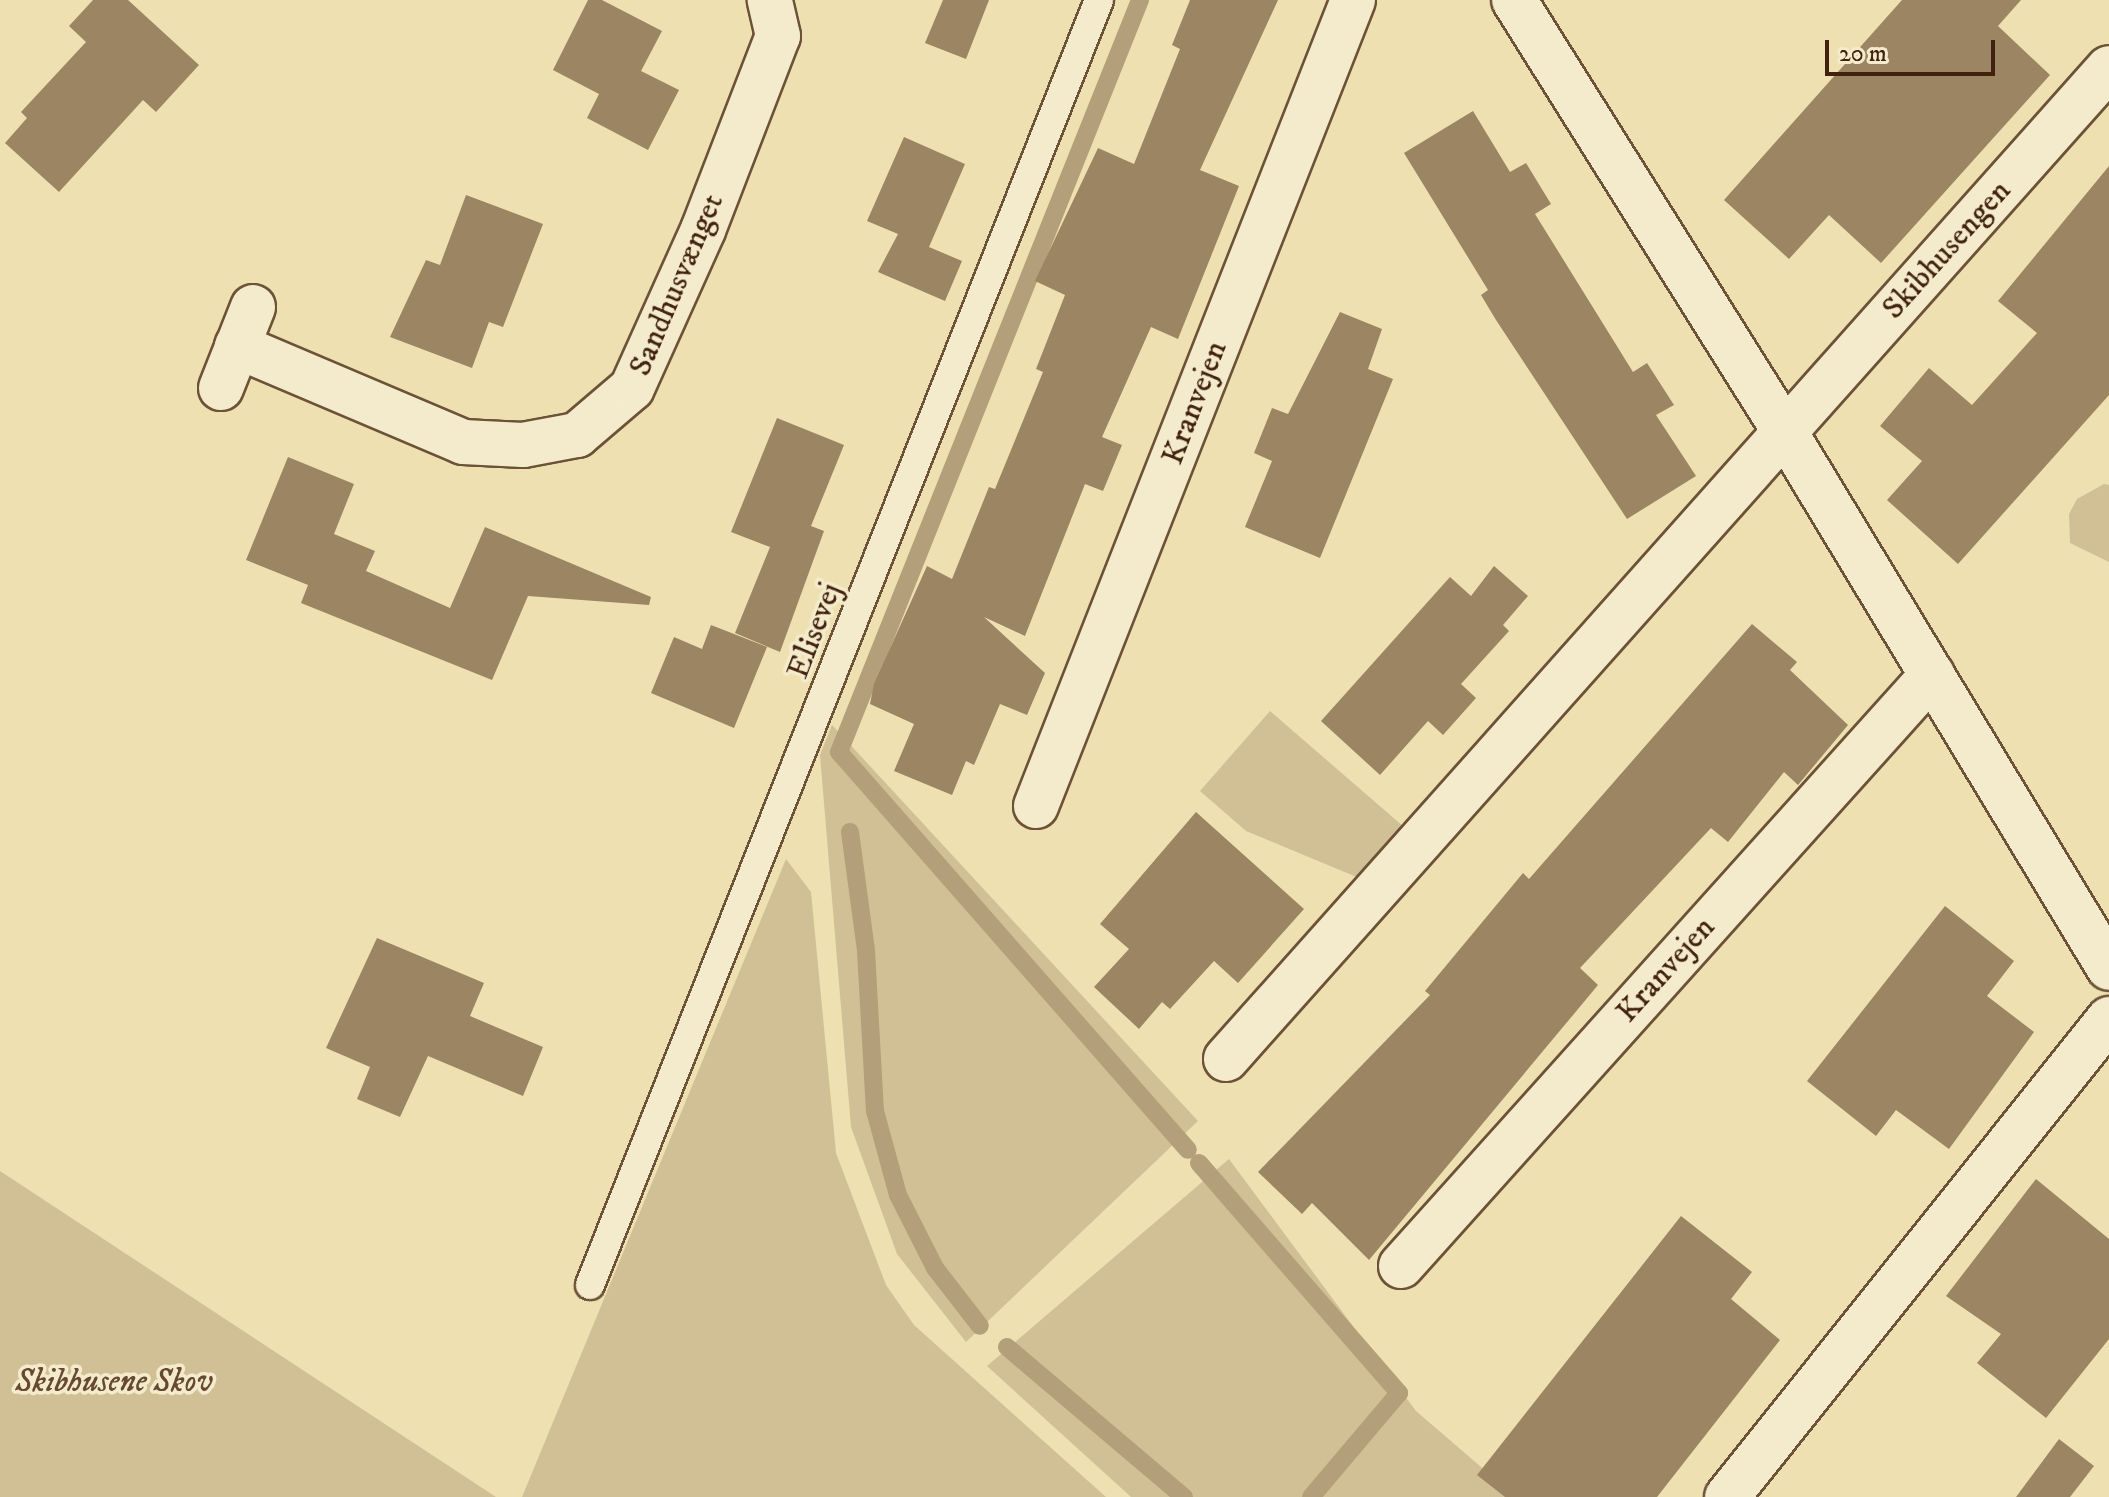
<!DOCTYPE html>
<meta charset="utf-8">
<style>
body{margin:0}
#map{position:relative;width:2109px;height:1497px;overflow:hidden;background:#eee0b0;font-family:"IM FELL DW Pica",serif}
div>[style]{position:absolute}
.green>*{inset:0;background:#d1c095}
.stream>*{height:18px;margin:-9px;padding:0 9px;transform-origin:9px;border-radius:9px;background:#b39f79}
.building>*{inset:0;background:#9b8563}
.roads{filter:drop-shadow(2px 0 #6c5237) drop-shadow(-2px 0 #6c5237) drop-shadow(0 2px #6c5237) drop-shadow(0 -2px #6c5237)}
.lane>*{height:28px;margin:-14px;padding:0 14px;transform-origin:14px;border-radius:14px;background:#f4ebcc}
.street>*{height:44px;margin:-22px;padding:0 22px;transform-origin:22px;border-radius:22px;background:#f4ebcc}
span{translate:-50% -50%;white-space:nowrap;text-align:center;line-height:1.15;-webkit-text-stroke:7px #f4ebcc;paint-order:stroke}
.street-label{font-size:32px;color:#41220f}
.park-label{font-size:32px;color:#654a30;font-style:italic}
.scale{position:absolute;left:1825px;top:40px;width:170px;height:36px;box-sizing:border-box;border:4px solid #41220f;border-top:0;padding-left:10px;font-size:24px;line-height:28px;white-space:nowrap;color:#41220f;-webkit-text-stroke:6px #f4ebcc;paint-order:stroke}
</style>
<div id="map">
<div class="green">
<i style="clip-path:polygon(2104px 484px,2109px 485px,2109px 562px,2070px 543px,2069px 514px,2077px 499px)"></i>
<i style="clip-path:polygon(1270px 711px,1404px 827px,1359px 878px,1246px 831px,1200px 791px)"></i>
<i style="clip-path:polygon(832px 725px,1198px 1121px,966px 1342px,897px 1254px,851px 1127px,820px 755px)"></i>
<i style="clip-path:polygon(786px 859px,811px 892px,836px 1153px,886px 1285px,914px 1325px,1106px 1497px,522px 1497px)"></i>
<i style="clip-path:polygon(1229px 1159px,1416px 1411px,1516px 1497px,1131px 1497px,987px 1366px)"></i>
<i style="clip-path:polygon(0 1171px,496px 1497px,0 1497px)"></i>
</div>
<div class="stream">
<i style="left:1140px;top:0;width:810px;rotate:111.81deg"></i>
<i style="left:839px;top:752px;width:529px;rotate:48.75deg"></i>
<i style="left:850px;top:832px;width:120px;rotate:82.3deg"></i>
<i style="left:866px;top:951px;width:160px;rotate:86.8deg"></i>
<i style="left:875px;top:1111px;width:87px;rotate:74.7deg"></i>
<i style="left:898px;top:1195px;width:82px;rotate:63.1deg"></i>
<i style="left:935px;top:1268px;width:73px;rotate:52.2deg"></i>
<i style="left:1199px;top:1163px;width:305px;rotate:49deg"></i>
<i style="left:1399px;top:1393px;width:136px;rotate:130.2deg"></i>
<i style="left:1007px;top:1347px;width:232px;rotate:40.3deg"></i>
</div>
<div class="building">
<i style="clip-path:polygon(93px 0,128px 0,199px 65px,156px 112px,143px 100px,59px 192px,5px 143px,27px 118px,21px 112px,86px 42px,69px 26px)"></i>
<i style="clip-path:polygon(588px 0,602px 0,662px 31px,641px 71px,679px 90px,648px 150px,587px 118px,599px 94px,553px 70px)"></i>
<i style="clip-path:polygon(943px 0,989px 0,966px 59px,925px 43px)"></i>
<i style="clip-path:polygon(1190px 0,1278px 0,1200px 170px,1239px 186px,1178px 339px,1151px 327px,1102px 437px,1122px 445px,1103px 491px,1085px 484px,1025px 636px,984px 617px,1045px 673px,1027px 715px,1000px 704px,974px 765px,966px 761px,952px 795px,894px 771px,914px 724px,870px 704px,874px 684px,927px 566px,952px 579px,989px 487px,995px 489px,1043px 372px,1036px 369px,1065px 295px,1035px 281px,1098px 148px,1134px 164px,1180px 49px,1172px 45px)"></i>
<i style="clip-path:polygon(1902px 0,2021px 0,1998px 26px,2050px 75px,1881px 263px,1829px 215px,1789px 259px,1724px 200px)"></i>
<i style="clip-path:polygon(1473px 111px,1510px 172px,1526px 163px,1551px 204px,1535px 214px,1633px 372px,1647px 363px,1674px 405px,1656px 415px,1696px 476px,1627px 519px,1496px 320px,1481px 295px,1488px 290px,1404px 153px)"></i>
<i style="clip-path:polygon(904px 137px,965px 164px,929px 247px,962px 261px,945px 301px,878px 272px,898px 234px,867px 221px)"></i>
<i style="clip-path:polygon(2109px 166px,2109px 395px,1958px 564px,1887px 500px,1922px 461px,1880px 426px,1929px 368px,1972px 405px,2037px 333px,1998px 301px)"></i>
<i style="clip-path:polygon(466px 195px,543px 224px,503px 327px,489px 322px,472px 368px,390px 337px,426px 260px,440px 265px)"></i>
<i style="clip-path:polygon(1340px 312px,1382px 329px,1368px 369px,1393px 379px,1320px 558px,1245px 527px,1272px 461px,1254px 453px,1272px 408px,1288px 414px)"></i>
<i style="clip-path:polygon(777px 418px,844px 445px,811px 526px,824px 531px,780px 652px,735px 633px,770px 547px,731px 532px)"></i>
<i style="clip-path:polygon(288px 457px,354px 484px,334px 534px,375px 551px,366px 571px,450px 608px,485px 527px,651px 597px,649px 605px,528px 596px,492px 680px,301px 603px,308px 585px,246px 560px)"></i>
<i style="clip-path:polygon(1494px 566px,1528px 596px,1503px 625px,1509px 631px,1461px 684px,1476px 698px,1443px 735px,1428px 721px,1380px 775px,1321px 721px,1450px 577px,1471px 596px)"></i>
<i style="clip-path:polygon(1752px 624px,1797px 662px,1790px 670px,1848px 725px,1798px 785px,1784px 772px,1728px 842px,1711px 828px,1580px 968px,1598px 985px,1369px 1260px,1312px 1203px,1302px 1214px,1258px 1172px,1430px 995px,1425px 991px,1523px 873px,1529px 879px)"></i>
<i style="clip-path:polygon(711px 625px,767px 647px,734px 728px,651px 693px,674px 637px,702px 649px)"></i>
<i style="clip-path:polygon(1196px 812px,1304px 909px,1238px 983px,1214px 961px,1170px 1009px,1162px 1002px,1139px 1029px,1094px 987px,1129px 949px,1100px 924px)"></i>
<i style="clip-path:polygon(1945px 906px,2014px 961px,1987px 996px,2034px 1032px,1949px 1149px,1896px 1110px,1876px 1136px,1807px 1081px)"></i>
<i style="clip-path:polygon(377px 938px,484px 983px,470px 1016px,543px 1047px,523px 1096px,428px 1056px,400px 1117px,357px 1099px,370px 1067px,326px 1048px)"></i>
<i style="clip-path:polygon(2036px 1179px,2109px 1239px,2109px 1339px,2046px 1418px,1977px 1363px,2001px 1334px,1946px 1296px)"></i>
<i style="clip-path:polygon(1681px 1216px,1752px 1272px,1731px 1299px,1780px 1340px,1657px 1497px,1505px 1497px,1477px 1475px)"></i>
<i style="clip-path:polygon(2059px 1439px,2094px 1466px,2070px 1497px,2016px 1497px)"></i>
</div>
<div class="roads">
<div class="lane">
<i style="left:590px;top:1285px;width:1382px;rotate:-68.39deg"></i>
</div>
<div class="street">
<i style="left:1514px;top:0;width:510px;rotate:57.9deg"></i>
<i style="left:1785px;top:432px;width:626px;rotate:58.85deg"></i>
<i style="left:237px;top:346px;width:246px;rotate:23deg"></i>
<i style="left:463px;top:442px;width:60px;rotate:2.9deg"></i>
<i style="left:523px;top:445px;width:55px;rotate:-10.5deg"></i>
<i style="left:577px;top:435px;width:72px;rotate:-40.5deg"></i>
<i style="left:632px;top:388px;width:173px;rotate:-65.8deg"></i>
<i style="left:703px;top:230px;width:208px;rotate:-68.9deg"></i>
<i style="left:778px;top:36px;width:37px;rotate:-103deg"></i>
<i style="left:221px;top:388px;width:87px;rotate:-68.4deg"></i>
<i style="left:1036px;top:806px;width:866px;rotate:-68.53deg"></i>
<i style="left:1226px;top:1059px;width:1327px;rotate:-48.3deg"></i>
<i style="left:1401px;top:1266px;width:795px;rotate:-48.06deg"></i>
<i style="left:1727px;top:1497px;width:612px;rotate:-51.37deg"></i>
</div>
</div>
<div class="street-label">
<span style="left:1947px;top:250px;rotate:-48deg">Skibhusengen</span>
<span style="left:677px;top:285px;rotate:-67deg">Sandhusvænget</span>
<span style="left:1195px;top:403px;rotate:-69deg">Kranvejen</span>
<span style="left:815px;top:631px;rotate:-69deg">Elisevej</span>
<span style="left:1666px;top:970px;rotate:-48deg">Kranvejen</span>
</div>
<div class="park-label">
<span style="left:114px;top:1382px">Skibhusene Skov</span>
</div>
<div class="scale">20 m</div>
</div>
